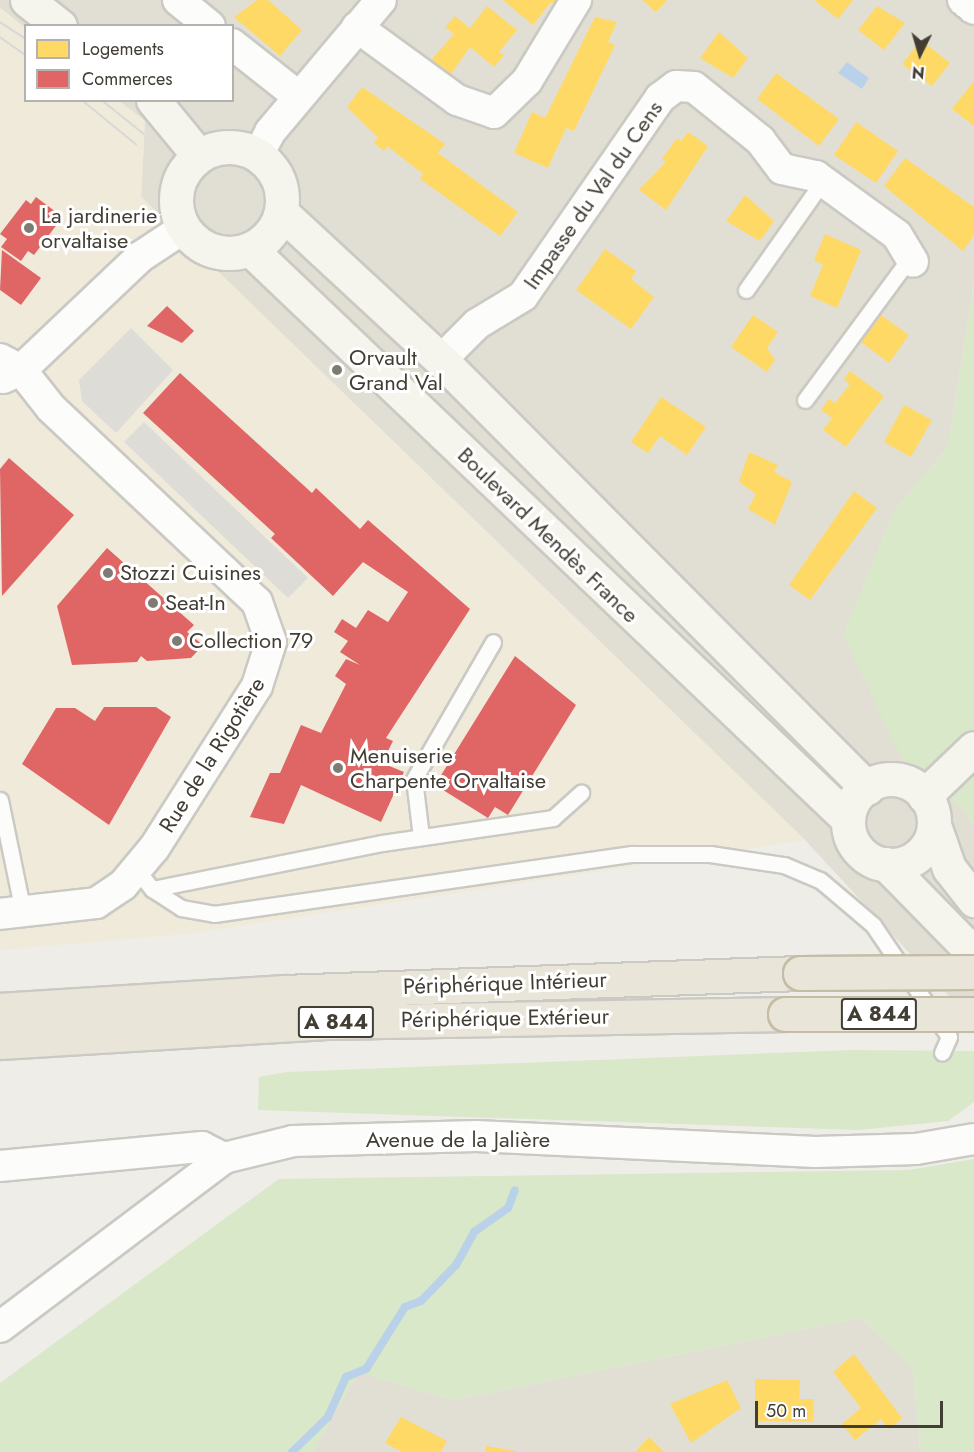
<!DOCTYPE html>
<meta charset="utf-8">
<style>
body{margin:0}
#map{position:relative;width:974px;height:1452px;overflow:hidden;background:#eeede7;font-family:Jost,sans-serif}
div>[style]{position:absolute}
.residential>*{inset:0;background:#e1dfd4}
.commercial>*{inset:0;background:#f0eada}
.green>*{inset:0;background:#d8e8c8}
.parking>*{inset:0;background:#dddcd7}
.water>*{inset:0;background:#bad2e9}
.homes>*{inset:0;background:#ffd966}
.shops>*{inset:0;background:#e06666}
.stream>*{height:8px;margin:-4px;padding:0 4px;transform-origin:4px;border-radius:4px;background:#bad2e9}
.roads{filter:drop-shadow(2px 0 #cac9c3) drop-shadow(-2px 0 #cac9c3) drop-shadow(0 2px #cac9c3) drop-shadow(0 -2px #cac9c3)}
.lane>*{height:15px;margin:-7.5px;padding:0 7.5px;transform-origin:7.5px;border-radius:7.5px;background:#fcfcfb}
.street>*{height:30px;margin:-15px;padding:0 15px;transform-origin:15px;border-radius:15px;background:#fcfcfb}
.secondary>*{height:33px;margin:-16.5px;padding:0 16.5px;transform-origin:16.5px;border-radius:16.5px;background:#f5f4ed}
.secondary>.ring{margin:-16.5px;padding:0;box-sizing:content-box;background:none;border:33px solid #f5f4ed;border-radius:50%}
.highway>*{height:33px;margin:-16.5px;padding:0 16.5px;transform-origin:16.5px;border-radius:16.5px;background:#e9e5d9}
.tram>*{height:1.5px;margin:-0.75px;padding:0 0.75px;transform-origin:0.75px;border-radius:0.75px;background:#d8d8d7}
.bridges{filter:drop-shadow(2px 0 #c4bca4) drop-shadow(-2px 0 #c4bca4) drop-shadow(0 2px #c4bca4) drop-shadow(0 -2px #c4bca4)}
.highway-bridge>*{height:33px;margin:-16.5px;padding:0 16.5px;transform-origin:16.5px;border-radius:16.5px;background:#e9e5d9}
.dots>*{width:16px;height:16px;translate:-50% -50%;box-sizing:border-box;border:3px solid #fff;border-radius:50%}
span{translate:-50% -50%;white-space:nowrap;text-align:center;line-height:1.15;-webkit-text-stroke:6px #fff;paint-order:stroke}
.shield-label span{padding:2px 4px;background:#fff;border:2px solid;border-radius:4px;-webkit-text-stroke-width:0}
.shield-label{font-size:21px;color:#423e34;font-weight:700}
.street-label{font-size:22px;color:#423e34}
.poi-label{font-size:22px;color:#423e34}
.left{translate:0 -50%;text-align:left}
.legend{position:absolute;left:24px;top:24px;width:210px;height:78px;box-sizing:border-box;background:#fff;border:2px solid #b3b2ae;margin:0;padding:8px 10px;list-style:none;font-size:18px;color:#423e34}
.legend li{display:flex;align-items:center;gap:12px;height:30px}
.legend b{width:30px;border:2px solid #b3b2ae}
.north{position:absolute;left:890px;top:24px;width:60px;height:60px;-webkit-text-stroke:4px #fff;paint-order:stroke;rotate:185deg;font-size:16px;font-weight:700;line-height:24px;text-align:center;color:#423e34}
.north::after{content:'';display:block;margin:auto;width:21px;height:27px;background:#423e34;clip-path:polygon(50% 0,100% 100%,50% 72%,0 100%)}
.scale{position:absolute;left:755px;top:1401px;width:188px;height:27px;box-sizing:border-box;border:3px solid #423e34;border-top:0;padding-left:8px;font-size:18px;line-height:21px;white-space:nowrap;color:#423e34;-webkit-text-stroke:4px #fff;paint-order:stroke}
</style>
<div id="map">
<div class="residential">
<i style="clip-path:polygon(0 0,974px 0,974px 283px,948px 447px,892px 514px,902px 759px,967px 813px,974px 827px,974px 1023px,805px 840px,141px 197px,145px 121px,119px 101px,232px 100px,232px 26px,25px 28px,0 8px)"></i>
<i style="clip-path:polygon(860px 1318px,913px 1367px,920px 1452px,312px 1452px,359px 1372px,454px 1400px)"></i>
</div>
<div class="commercial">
<i style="clip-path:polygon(0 8px,25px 28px,26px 100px,119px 101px,145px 121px,141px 197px,805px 840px,186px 934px,0 950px)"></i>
</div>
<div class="green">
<i style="clip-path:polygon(974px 283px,974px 827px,967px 813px,902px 759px,843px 635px,892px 514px,948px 447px)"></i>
<i style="clip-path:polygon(852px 1050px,974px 1051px,974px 1102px,948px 1121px,859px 1130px,258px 1110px,259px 1077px,287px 1072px)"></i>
<i style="clip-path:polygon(974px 1159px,974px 1452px,920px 1452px,913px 1367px,860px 1318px,454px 1400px,359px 1372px,312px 1452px,0 1452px,0 1383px,279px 1179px,909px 1170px)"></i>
</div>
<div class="parking">
<i style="clip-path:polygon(131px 328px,173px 370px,116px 433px,82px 401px,79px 380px)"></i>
<i style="clip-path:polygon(144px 422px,308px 578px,288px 598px,124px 442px)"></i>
</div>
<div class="water">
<i style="clip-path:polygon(847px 62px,869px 78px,862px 89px,838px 73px)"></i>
</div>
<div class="homes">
<i style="clip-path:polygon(257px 0,268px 0,302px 30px,280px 56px,234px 17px)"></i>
<i style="clip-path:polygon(503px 0,560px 0,556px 6px,551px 2px,533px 25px)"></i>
<i style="clip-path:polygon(642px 0,667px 0,656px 12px)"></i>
<i style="clip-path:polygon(814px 0,853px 0,838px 19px)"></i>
<i style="clip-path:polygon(487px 6px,517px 30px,499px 52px,504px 55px,494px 67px,470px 47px,446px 81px,426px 66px,454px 34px,445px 27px,455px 16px,470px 28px)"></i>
<i style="clip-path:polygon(877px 6px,905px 23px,884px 50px,858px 30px)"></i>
<i style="clip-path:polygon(595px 17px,617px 22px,608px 42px,615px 45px,574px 131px,566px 128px,548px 168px,514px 153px,532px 112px,545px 118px)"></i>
<i style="clip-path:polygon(719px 32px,748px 58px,733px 78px,700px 58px)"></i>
<i style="clip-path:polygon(921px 40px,950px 63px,932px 86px,902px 64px)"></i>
<i style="clip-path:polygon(776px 73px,839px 119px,819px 146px,757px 99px)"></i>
<i style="clip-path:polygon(974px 81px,974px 126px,952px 109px)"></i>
<i style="clip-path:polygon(362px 87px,445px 144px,438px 153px,518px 212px,500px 236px,420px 179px,423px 174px,387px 146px,384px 151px,374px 143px,378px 138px,347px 107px)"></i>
<i style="clip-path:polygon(856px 122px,898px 151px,876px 183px,834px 155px)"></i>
<i style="clip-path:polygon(688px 132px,708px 146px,666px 210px,639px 190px,666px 162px,662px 159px,677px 138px,681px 141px)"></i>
<i style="clip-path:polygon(905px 158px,974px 207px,974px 235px,963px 251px,884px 186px)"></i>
<i style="clip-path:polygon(745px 195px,774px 221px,760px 241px,726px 221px)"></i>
<i style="clip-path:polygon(825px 234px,861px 250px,837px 308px,810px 296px,823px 265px,814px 260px)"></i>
<i style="clip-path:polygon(605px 249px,636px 271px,631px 279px,654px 297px,631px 329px,576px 290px)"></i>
<i style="clip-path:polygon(753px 315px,778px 332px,767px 348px,775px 360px,767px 372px,731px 347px)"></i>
<i style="clip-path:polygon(881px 315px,909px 335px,889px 363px,861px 342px)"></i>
<i style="clip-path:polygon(850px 371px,884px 396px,846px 447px,823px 430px,832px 418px,821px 410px,829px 399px,835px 403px,850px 384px,844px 379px)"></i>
<i style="clip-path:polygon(661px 397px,706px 427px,687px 455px,660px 436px,648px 453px,631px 442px)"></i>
<i style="clip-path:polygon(904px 405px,932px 420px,911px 457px,884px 442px)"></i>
<i style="clip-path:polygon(749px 452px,778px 465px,774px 472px,792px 482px,775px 525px,748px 509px,756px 494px,739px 482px)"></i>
<i style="clip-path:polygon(854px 491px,877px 508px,810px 600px,789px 585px)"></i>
<i style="clip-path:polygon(854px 1354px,902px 1418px,889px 1429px,881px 1419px,855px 1440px,842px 1424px,861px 1408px,833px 1372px)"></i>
<i style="clip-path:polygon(755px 1379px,800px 1380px,799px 1399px,814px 1399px,813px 1422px,755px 1421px)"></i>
<i style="clip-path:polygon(727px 1380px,741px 1408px,691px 1443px,670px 1404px)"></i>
<i style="clip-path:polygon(401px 1417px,447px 1441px,441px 1452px,402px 1452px,385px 1443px)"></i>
<i style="clip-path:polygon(649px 1437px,664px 1452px,635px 1452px)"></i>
<i style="clip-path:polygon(486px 1446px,516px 1451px,516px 1452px,485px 1452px)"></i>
</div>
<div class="shops">
<i style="clip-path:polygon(36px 197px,56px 212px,52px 218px,58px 223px,34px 255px,28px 251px,21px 261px,1px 247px,7px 239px,0 234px,26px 200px,31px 204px)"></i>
<i style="clip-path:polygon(2px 250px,41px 278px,21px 305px,0 290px)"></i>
<i style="clip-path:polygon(167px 306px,194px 331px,182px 343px,147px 326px)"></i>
<i style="clip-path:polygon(180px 373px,312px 493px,316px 488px,360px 529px,368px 520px,470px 609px,386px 738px,393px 741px,382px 763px,404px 772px,381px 822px,301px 785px,284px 824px,250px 817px,270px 773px,280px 773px,301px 725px,321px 733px,346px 684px,335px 676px,346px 659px,360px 665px,340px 652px,348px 641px,334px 632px,342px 619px,356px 628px,368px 610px,388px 622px,408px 592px,363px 562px,333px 596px,271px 538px,275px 534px,143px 413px)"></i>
<i style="clip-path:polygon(9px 458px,74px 515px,2px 596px,0 469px)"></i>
<i style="clip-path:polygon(107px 548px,194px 625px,187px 632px,203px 645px,191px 658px,147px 661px,141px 656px,137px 662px,72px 665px,57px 606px)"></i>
<i style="clip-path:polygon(515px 656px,576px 705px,508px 815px,495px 807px,488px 818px,435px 785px)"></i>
<i style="clip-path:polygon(104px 707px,156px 707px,171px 717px,109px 825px,22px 764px,56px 708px,75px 708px,95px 721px)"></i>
</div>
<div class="stream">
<i style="left:292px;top:1452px;width:50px;rotate:-44.2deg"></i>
<i style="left:328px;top:1417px;width:44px;rotate:-65.8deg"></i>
<i style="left:346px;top:1377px;width:22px;rotate:-22deg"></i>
<i style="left:366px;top:1369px;width:73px;rotate:-57.8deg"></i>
<i style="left:405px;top:1307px;width:17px;rotate:-21deg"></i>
<i style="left:421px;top:1301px;width:50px;rotate:-45.8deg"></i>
<i style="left:456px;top:1265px;width:38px;rotate:-61deg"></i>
<i style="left:474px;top:1232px;width:42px;rotate:-35.2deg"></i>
<i style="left:508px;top:1208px;width:19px;rotate:-69deg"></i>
</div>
<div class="roads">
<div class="lane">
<i style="left:746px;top:290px;width:133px;rotate:-54.8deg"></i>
<i style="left:805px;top:400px;width:179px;rotate:-53.6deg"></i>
<i style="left:0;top:800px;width:114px;rotate:78.4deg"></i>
<i style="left:421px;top:837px;width:58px;rotate:-96.9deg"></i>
<i style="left:414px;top:779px;width:158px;rotate:-60deg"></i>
<i style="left:136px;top:869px;width:26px;rotate:51deg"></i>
<i style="left:152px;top:889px;width:35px;rotate:33deg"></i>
<i style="left:181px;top:908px;width:34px;rotate:10deg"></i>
<i style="left:214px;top:914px;width:422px;rotate:-8.2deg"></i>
<i style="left:632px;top:854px;width:78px"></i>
<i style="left:710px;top:854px;width:75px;rotate:8.5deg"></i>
<i style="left:784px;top:865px;width:39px;rotate:23deg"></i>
<i style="left:820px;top:880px;width:70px;rotate:40.3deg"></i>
<i style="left:873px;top:925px;width:135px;rotate:55.8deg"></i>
<i style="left:949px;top:1037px;width:17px;rotate:114deg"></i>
<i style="left:152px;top:889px;width:235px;rotate:-11.3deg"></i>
<i style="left:382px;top:843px;width:173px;rotate:-8.3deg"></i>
<i style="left:553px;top:818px;width:38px;rotate:-42deg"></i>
</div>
<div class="street">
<i style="left:178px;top:0;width:41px;rotate:39.1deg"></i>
<i style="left:963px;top:0;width:14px;rotate:39deg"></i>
<i style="left:357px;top:27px;width:124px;rotate:36.1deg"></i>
<i style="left:457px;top:100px;width:39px;rotate:19deg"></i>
<i style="left:494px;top:113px;width:46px;rotate:-44.1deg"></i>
<i style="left:527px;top:81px;width:95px;rotate:-58.8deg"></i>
<i style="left:232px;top:44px;width:85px;rotate:38.3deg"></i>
<i style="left:258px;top:155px;width:26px;rotate:-62deg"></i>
<i style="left:270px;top:132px;width:172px;rotate:-49.9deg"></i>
<i style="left:0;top:359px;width:24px;rotate:28deg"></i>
<i style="left:21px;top:370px;width:48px;rotate:51.7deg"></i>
<i style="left:51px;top:408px;width:283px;rotate:43.3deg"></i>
<i style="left:257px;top:602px;width:42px;rotate:70.7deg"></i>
<i style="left:271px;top:642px;width:46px;rotate:107.7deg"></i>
<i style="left:257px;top:686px;width:192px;rotate:122.4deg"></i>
<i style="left:154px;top:848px;width:48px;rotate:130deg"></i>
<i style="left:123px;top:885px;width:32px;rotate:146deg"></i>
<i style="left:96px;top:903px;width:97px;rotate:173.5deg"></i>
<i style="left:441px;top:360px;width:51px;rotate:-45deg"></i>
<i style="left:477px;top:324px;width:54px;rotate:-31.3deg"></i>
<i style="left:523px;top:296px;width:241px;rotate:-55.3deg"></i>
<i style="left:660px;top:98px;width:20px;rotate:-37deg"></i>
<i style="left:676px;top:86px;width:18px;rotate:3deg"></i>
<i style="left:694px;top:87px;width:85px;rotate:38.8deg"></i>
<i style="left:760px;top:140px;width:36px;rotate:53deg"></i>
<i style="left:782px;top:169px;width:35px;rotate:12deg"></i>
<i style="left:816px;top:176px;width:100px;rotate:36.1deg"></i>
<i style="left:897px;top:235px;width:31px;rotate:59deg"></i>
<i style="left:3px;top:378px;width:20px;rotate:-24deg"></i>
<i style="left:21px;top:370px;width:164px;rotate:-43.5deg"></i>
<i style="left:140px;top:257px;width:53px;rotate:-33.4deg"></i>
<i style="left:0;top:1166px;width:203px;rotate:-5.4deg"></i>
<i style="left:202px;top:1147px;width:25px;rotate:27deg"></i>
<i style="left:0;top:1327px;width:281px;rotate:-37deg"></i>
<i style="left:224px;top:1158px;width:71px;rotate:-13.8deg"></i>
<i style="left:293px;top:1141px;width:183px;rotate:-1.6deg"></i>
<i style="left:476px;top:1136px;width:340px;rotate:2.7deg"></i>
<i style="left:816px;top:1152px;width:100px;rotate:-1.7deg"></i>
<i style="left:916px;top:1149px;width:59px;rotate:-9.8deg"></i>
</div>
<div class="secondary">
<i style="left:27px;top:0;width:42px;rotate:38.2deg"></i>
<i style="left:153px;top:100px;width:72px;rotate:50.6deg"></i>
<i class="ring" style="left:176px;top:147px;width:73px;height:73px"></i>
<i style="left:281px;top:212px;width:218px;rotate:42.8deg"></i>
<i style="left:441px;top:360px;width:604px;rotate:45.13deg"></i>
<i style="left:250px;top:249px;width:826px;rotate:43.63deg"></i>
<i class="ring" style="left:848px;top:779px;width:53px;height:53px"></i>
<i style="left:924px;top:796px;width:69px;rotate:-43.8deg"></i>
<i style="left:934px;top:825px;width:46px;rotate:70.8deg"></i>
<i style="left:949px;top:868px;width:41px;rotate:52deg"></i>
<i style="left:886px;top:864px;width:126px;rotate:45.6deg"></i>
</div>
<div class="highway">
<i style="left:0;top:1010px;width:285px;rotate:-3.6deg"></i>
<i style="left:284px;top:992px;width:516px;rotate:-2.11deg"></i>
<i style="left:0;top:1042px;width:331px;rotate:-3.5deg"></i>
<i style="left:330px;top:1022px;width:455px;rotate:-1deg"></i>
</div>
</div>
<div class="tram">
<i style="left:0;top:22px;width:31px;rotate:33deg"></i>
<i style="left:0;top:37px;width:32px;rotate:35deg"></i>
<i style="left:82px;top:100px;width:70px;rotate:39.2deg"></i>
<i style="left:102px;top:100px;width:54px;rotate:39deg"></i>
</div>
<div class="bridges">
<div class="highway-bridge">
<i style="left:800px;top:973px;width:174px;rotate:-0.3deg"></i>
<i style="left:785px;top:1014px;width:189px"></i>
</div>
</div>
<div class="dots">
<i style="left:29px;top:228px;background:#7e7b73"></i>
<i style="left:337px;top:370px;background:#7e7b73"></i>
<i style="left:108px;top:573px;background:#7e7b73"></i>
<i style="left:153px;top:603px;background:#7e7b73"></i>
<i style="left:177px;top:641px;background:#7e7b73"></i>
<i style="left:338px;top:768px;background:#7e7b73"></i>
</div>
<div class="shield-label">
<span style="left:879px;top:1014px">A 844</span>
<span style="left:336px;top:1022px">A 844</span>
</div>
<div class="street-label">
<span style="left:593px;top:195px;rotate:-55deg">Impasse du Val du Cens</span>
<span style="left:548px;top:535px;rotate:44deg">Boulevard Mendès France</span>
<span style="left:212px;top:755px;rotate:-58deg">Rue de la Rigotière</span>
<span style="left:505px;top:983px;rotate:-2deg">Périphérique Intérieur</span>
<span style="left:505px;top:1018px;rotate:-1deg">Périphérique Extérieur</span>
<span style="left:458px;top:1140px">Avenue de la Jalière</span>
</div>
<div class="poi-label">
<span class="left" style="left:41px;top:228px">La jardinerie<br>orvaltaise</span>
<span class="left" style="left:349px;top:370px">Orvault<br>Grand Val</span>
<span class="left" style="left:120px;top:573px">Stozzi Cuisines</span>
<span class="left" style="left:165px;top:603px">Seat-In</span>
<span class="left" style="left:189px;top:641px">Collection 79</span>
<span class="left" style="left:350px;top:768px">Menuiserie<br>Charpente Orvaltaise</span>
</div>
<ul class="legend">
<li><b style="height:16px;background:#ffd966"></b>Logements</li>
<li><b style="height:16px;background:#e06666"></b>Commerces</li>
</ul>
<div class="north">N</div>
<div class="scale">50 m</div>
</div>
